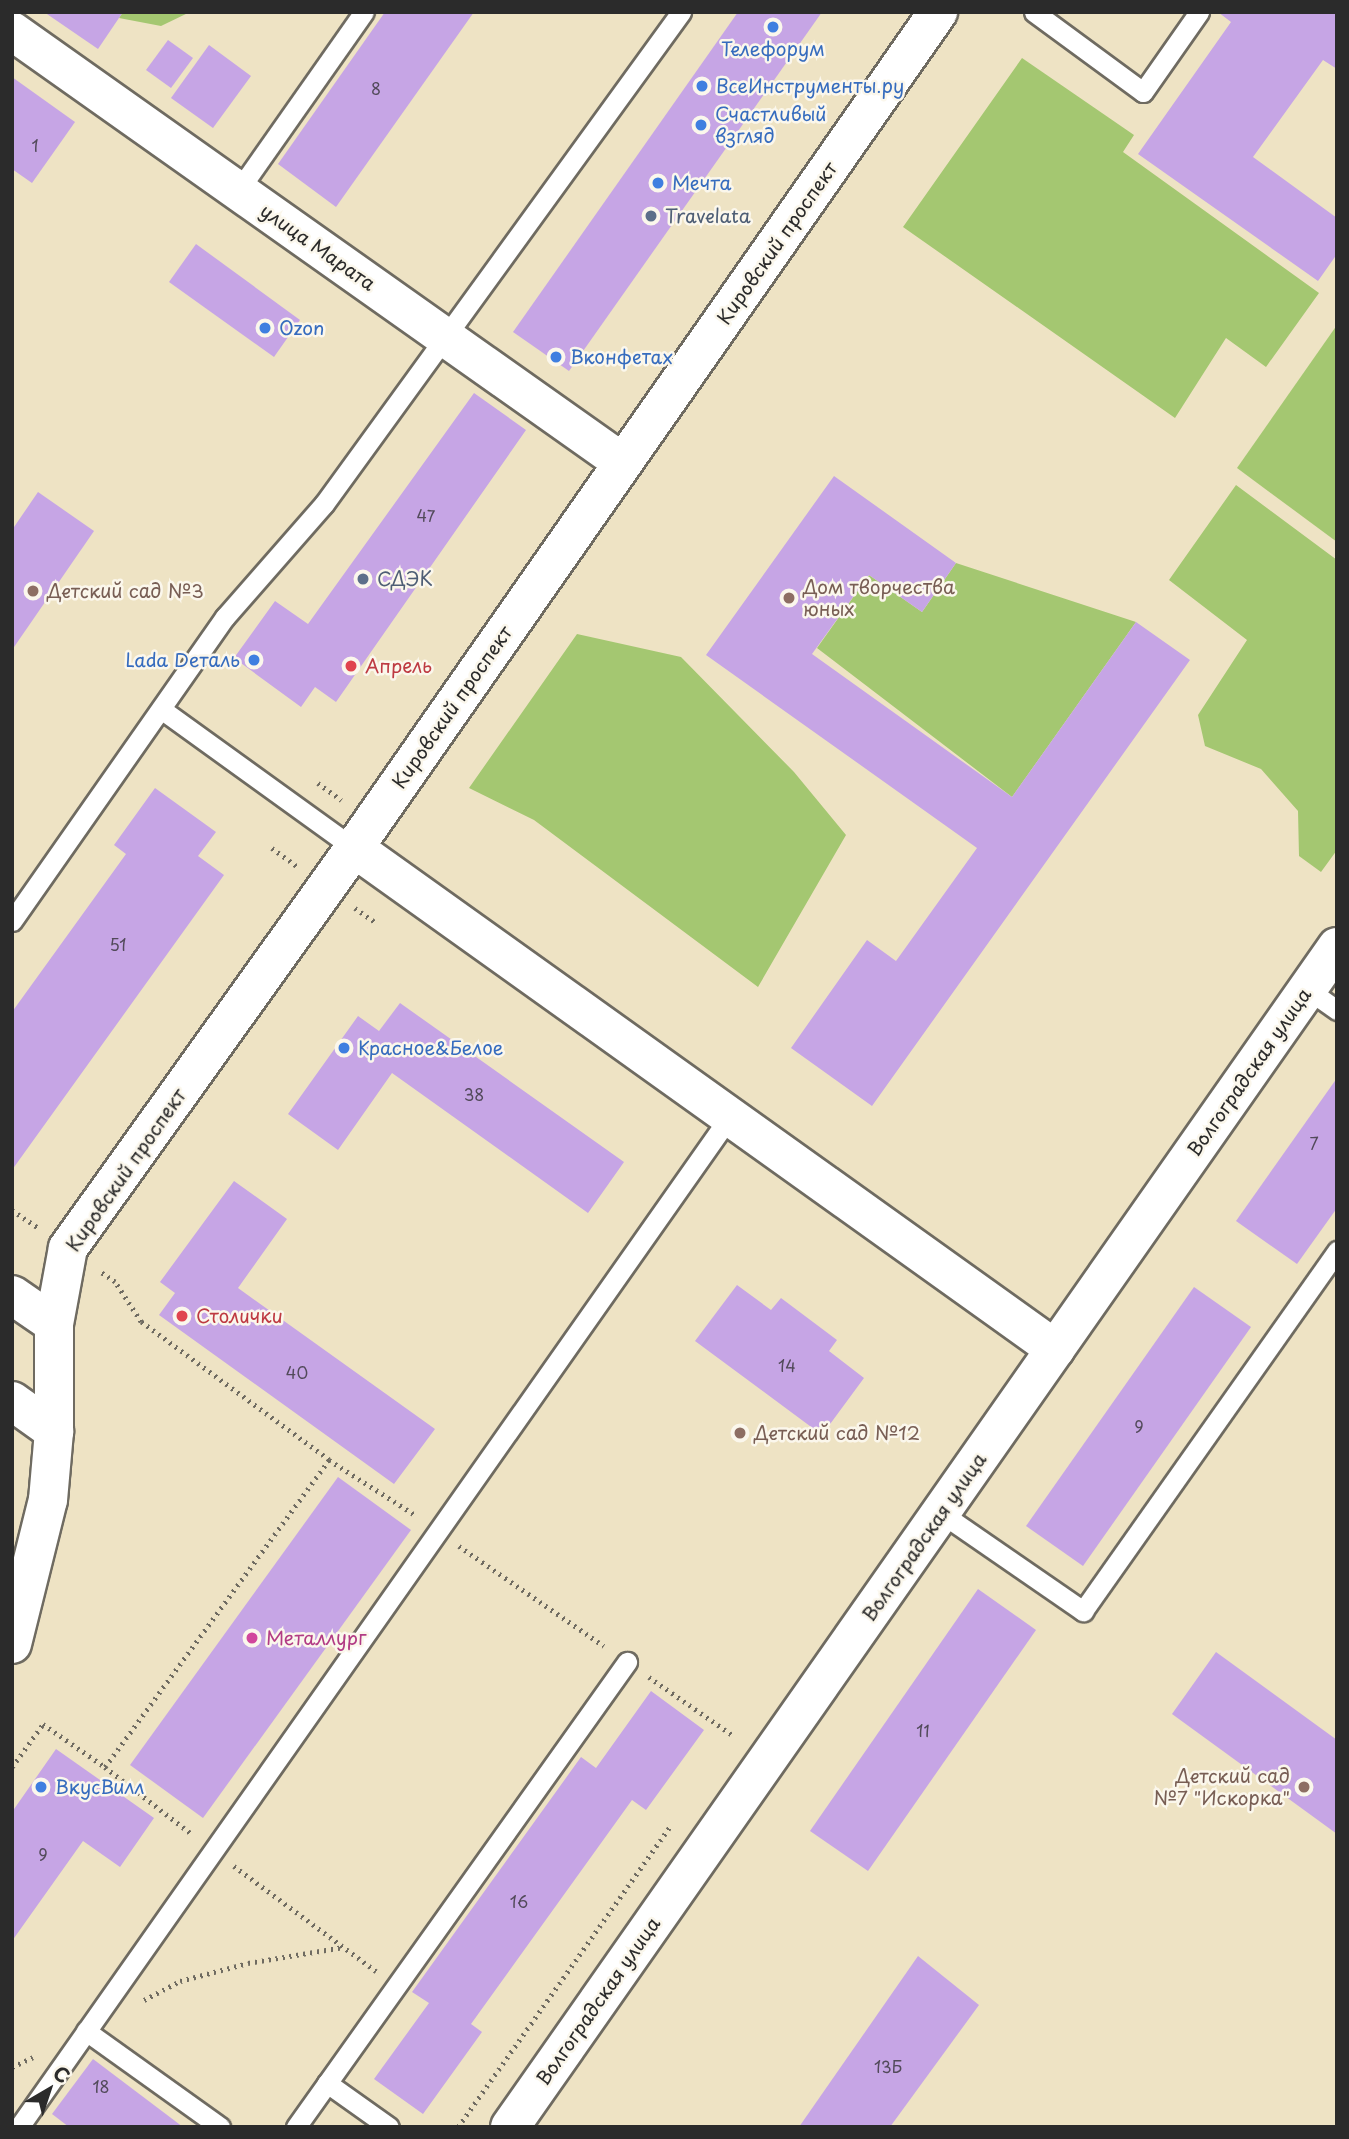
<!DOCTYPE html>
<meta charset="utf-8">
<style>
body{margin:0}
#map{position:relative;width:1349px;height:2139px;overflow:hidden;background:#eee3c4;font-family:"Playpen Sans",sans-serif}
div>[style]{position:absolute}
.green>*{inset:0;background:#a4c771}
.building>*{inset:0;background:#c6a5e5}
.path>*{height:4.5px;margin-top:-2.25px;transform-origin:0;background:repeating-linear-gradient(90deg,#6f6b61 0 2px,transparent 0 7px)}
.roads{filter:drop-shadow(2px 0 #6f6b61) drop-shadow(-2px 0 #6f6b61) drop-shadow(0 2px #6f6b61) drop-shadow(0 -2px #6f6b61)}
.service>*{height:19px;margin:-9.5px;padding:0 9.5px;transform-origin:9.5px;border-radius:9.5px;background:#fff}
.minor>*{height:38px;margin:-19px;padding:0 19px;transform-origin:19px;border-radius:19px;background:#fff}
.secondary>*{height:38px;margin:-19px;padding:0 19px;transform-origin:19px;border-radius:19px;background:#fff}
.dots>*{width:19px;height:19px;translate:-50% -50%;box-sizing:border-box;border:4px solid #fbf7ec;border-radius:50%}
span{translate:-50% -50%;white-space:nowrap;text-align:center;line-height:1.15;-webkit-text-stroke:5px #fbf7ec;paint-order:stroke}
.number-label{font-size:16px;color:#524a5a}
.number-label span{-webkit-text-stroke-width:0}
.shop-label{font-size:19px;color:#366cbe}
.left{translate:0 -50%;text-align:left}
.right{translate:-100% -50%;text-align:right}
.service-label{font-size:19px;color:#4e5e75}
.street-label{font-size:19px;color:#2b2b2b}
.education-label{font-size:19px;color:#785e54}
.health-label{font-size:19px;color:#be3a42}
.hotel-label{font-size:19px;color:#b23c85}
.frame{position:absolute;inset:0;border:14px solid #2b2b2b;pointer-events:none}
.north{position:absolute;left:14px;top:2055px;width:70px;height:70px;-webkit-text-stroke:5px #fbf7ec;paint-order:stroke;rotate:39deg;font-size:19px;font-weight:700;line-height:28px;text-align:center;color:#2b2b2b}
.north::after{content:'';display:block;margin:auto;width:24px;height:32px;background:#2b2b2b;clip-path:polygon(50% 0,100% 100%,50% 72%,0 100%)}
</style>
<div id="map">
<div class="green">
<i style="clip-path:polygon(123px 12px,190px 12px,161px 26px,119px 18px)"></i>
<i style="clip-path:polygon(1022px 58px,1134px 135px,1123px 152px,1319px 293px,1266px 367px,1226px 338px,1175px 418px,903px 227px)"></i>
<i style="clip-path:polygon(1337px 325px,1337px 542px,1237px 468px)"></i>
<i style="clip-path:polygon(1236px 485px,1337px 560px,1337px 850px,1321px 872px,1299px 856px,1298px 811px,1261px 769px,1205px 746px,1198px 715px,1247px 640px,1169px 580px)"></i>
<i style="clip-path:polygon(956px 563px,1136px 622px,1012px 797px,817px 648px,869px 575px,922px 612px)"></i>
<i style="clip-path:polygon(577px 634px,681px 657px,794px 772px,846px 835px,758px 987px,534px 820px,469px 788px)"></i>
</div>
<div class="building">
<i style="clip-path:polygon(44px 12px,123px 12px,98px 49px)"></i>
<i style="clip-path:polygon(385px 12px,474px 12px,336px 207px,278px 164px)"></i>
<i style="clip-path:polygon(738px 12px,822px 12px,569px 371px,513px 332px)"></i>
<i style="clip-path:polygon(1218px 12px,1337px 12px,1337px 69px,1323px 60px,1253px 157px,1337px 218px,1337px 254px,1318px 281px,1138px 154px,1231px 22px)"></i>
<i style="clip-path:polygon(168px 40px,193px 58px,171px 88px,146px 70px)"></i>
<i style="clip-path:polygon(209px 45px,251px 76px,213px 128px,171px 98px)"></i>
<i style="clip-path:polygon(12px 77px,75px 122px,32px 183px,12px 169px)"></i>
<i style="clip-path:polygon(196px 244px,300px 320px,274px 357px,169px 282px)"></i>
<i style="clip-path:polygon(474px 393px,526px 430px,336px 702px,315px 687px,301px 707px,234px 658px,275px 601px,308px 624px)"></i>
<i style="clip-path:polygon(834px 476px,956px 563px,922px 612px,869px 575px,812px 654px,1012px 797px,1136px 622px,1190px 660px,872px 1106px,791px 1048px,867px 940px,896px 961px,977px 848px,706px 655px)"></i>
<i style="clip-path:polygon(38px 492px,94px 531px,12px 650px,12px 530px)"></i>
<i style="clip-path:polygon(155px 788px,216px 832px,198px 856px,224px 875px,12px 1170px,12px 1012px,126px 854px,114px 845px)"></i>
<i style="clip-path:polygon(400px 1003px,624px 1162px,588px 1213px,392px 1073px,338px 1150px,288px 1114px,358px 1016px,379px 1031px)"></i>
<i style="clip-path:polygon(1337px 1078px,1337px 1208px,1297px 1264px,1236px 1221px)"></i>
<i style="clip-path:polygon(234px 1181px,287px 1219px,238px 1288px,435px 1429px,394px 1484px,159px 1315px,175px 1293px,160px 1282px)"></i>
<i style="clip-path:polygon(737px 1285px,771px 1310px,781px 1298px,837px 1340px,829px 1351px,864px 1378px,822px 1435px,695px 1341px)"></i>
<i style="clip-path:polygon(1194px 1287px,1251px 1327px,1083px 1566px,1026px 1526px)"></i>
<i style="clip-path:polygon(338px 1477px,411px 1530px,203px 1818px,130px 1765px)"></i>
<i style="clip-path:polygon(978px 1589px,1036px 1630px,868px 1871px,810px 1831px)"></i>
<i style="clip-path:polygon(1216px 1652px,1337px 1740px,1337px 1834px,1172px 1714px)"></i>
<i style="clip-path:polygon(651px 1691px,704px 1730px,646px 1810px,632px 1800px,471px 2024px,482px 2032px,423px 2114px,374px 2079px,429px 2003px,412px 1992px,581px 1757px,596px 1768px)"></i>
<i style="clip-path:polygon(56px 1749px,154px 1818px,120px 1867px,83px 1841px,12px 1941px,12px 1812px)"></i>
<i style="clip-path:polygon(918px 1956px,979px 2005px,890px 2127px,799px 2127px)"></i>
<i style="clip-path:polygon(93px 2059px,183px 2127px,69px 2127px,52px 2114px)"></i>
</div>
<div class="path">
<i style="left:318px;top:783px;width:29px;rotate:36deg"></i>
<i style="left:272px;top:848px;width:31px;rotate:36deg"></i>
<i style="left:355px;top:908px;width:24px;rotate:35deg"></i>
<i style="left:12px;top:1210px;width:32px;rotate:34deg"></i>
<i style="left:329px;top:1460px;width:104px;rotate:32.5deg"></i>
<i style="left:459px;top:1546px;width:176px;rotate:34.6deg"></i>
<i style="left:649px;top:1677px;width:103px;rotate:34.8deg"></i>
<i style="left:12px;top:1767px;width:53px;rotate:-54.2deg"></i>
<i style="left:43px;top:1724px;width:75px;rotate:34.7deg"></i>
<i style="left:105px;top:1767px;width:380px;rotate:-53.9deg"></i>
<i style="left:329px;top:1460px;width:233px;rotate:-143.7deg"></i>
<i style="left:141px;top:1322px;width:48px;rotate:-123deg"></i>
<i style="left:115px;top:1282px;width:18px;rotate:-146deg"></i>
<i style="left:105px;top:1767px;width:111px;rotate:37.7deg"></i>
<i style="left:234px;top:1866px;width:177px;rotate:36.5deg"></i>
<i style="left:144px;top:2000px;width:41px;rotate:-27.8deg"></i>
<i style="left:180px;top:1981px;width:70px;rotate:-14.8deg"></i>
<i style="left:248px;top:1963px;width:97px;rotate:-9.5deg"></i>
<i style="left:12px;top:2067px;width:23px;rotate:-25deg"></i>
<i style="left:458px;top:2127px;width:367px;rotate:-54.8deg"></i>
</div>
<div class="roads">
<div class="service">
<i style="left:1034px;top:12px;width:135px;rotate:36.3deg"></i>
<i style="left:1143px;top:92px;width:98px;rotate:-55deg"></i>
<i style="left:238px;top:191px;width:219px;rotate:-54.9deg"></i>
<i style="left:161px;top:709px;width:238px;rotate:35.8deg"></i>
<i style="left:12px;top:921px;width:371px;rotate:-55deg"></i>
<i style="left:225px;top:617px;width:150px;rotate:-48.8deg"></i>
<i style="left:324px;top:504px;width:608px;rotate:-54.03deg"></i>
<i style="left:1307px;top:989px;width:37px;rotate:35deg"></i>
<i style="left:941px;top:1513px;width:173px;rotate:34.6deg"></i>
<i style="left:1083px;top:1611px;width:441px;rotate:-54.8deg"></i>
<i style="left:86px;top:2031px;width:165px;rotate:35.6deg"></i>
<i style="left:327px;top:2083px;width:76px;rotate:35.4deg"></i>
<i style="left:19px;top:2127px;width:1236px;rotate:-54.88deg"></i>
<i style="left:296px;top:2127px;width:571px;rotate:-54.56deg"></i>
</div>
<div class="minor">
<i style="left:12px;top:31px;width:748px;rotate:35.26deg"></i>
<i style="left:354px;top:848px;width:862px;rotate:35.55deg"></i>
<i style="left:12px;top:1295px;width:51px;rotate:34.6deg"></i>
<i style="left:12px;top:1401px;width:52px;rotate:35.5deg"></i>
<i style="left:510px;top:2127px;width:1441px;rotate:-54.98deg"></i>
</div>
<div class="secondary">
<i style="left:12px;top:1644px;width:148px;rotate:-76deg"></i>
<i style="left:48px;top:1500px;width:69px;rotate:-85deg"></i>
<i style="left:54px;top:1431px;width:107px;rotate:-90deg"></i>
<i style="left:54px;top:1324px;width:77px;rotate:-79.6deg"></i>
<i style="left:68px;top:1248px;width:492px;rotate:-54.4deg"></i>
<i style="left:354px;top:848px;width:1020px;rotate:-55.06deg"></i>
</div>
</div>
<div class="dots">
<i style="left:773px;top:27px;background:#3f7fe0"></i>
<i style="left:702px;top:86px;background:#3f7fe0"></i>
<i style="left:701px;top:125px;background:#3f7fe0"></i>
<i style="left:658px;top:183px;background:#3f7fe0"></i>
<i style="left:651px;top:216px;background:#5c6f8a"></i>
<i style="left:265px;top:328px;background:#3f7fe0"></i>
<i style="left:556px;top:357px;background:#3f7fe0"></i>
<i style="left:363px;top:579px;background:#5c6f8a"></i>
<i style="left:33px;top:591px;background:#8d6e63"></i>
<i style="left:789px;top:598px;background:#8d6e63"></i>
<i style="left:254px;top:660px;background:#3f7fe0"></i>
<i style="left:351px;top:666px;background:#e0444e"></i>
<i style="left:344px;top:1048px;background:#3f7fe0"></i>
<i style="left:182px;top:1316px;background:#e0444e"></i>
<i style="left:740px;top:1433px;background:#8d6e63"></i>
<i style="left:252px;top:1638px;background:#d1479c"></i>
<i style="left:41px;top:1787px;background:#3f7fe0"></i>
<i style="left:1304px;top:1787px;background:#8d6e63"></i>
</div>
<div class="number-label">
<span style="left:376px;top:88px">8</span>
<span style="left:35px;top:145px">1</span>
<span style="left:426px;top:515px">47</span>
<span style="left:118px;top:944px">51</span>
<span style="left:474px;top:1094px">38</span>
<span style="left:1314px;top:1143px">7</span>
<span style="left:787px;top:1365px">14</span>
<span style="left:297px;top:1372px">40</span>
<span style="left:1139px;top:1426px">9</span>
<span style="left:923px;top:1730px">11</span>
<span style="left:43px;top:1854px">9</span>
<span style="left:519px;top:1901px">16</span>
<span style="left:888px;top:2066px">13Б</span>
<span style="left:101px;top:2086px">18</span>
</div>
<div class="shop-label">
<span style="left:773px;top:49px">Телефорум</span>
<span class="left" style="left:716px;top:86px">ВсеИнструменты.ру</span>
<span class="left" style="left:715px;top:125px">Счастливый<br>взгляд</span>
<span class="left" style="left:672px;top:183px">Мечта</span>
<span class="left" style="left:279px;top:328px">Ozon</span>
<span class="left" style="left:570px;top:357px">Вконфетах</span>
<span class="right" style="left:240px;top:660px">Lada Dеталь</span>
<span class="left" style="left:358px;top:1048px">Красное&amp;Белое</span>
<span class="left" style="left:55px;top:1787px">ВкусВилл</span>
</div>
<div class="service-label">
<span class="left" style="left:665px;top:216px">Travelata</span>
<span class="left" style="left:377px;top:579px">СДЭК</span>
</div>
<div class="street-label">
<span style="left:777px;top:243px;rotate:-55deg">Кировский проспект</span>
<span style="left:318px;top:247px;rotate:35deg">улица Марата</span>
<span style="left:452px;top:707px;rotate:-55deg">Кировский проспект</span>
<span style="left:1249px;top:1072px;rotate:-55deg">Волгоградская улица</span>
<span style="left:126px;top:1170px;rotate:-55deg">Кировский проспект</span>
<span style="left:924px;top:1537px;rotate:-55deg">Волгоградская улица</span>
<span style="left:598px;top:2001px;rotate:-55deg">Волгоградская улица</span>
</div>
<div class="education-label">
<span class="left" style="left:803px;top:598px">Дом творчества<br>юных</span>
<span class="left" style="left:47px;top:591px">Детский cад №3</span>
<span class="left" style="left:754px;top:1433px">Детский cад №12</span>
<span class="right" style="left:1290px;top:1787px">Детский cад<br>№7 "Искорка"</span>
</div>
<div class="health-label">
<span class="left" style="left:365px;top:666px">Апрель</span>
<span class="left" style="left:196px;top:1316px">Столички</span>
</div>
<div class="hotel-label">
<span class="left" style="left:266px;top:1638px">Металлург</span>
</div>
<div class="frame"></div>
<div class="north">С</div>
</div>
